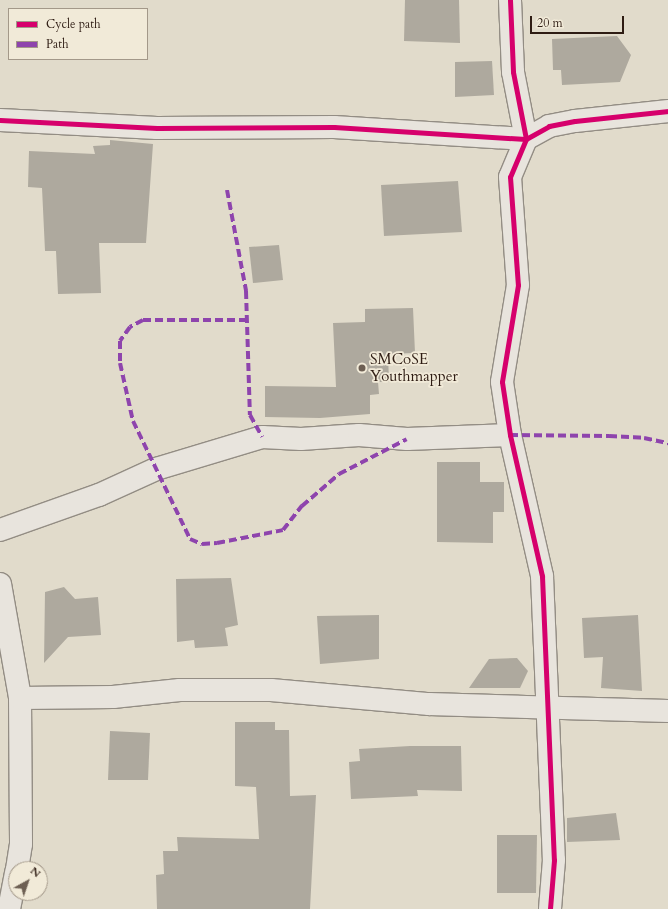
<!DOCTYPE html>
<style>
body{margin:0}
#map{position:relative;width:668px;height:909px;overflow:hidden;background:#e1dbcb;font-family:Cardo,serif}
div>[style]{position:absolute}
.building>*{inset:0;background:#aea99e}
.roads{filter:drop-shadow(1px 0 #938d84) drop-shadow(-1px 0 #938d84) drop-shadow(0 1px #938d84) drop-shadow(0 -1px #938d84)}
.minor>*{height:22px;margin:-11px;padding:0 11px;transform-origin:11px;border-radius:11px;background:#e8e4dd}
.quiet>*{height:4px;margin-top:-2px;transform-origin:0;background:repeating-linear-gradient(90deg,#8e44ad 0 8px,transparent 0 12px)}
.cycleway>*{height:5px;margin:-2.5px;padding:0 2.5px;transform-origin:2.5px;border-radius:2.5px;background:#d6006c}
.dots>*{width:11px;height:11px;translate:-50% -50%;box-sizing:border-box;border:2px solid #f1ead8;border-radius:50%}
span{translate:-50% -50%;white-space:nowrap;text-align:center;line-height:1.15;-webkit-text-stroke:3.5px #f1ead8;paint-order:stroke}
.poi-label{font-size:15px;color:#2e1c13}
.left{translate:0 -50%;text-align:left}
.legend{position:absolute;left:8px;top:8px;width:140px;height:52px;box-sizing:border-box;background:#f1ead8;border:1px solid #a39889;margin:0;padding:5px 7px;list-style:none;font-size:12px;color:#2e1c13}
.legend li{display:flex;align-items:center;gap:8px;height:20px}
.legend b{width:20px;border:1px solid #a39889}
.north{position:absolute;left:8px;top:861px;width:40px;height:40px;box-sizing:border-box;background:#f1ead8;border:1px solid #a39889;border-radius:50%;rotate:40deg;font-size:11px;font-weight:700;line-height:16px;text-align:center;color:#2e1c13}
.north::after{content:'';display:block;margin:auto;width:14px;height:18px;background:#6d5f53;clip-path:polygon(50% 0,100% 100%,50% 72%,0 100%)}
.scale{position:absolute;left:530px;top:16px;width:94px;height:18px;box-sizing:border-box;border:2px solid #2e1c13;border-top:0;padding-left:5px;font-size:12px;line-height:14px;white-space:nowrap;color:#2e1c13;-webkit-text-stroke:3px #f1ead8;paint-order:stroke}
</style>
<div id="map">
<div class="building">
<i style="clip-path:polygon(405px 0,459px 0,460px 43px,404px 41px)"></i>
<i style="clip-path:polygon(617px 36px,631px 55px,620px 82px,562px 85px,561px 70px,553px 70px,552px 39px)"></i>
<i style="clip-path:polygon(492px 61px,494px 95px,455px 97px,455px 62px)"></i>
<i style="clip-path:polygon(110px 140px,153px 144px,146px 243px,99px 243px,101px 293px,58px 294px,56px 251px,45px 251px,42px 188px,28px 187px,29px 151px,95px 154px,93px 146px,110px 145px)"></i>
<i style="clip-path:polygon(458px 181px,462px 232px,384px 236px,381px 185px)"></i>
<i style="clip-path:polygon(279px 245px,283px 280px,253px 283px,249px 247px)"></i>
<i style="clip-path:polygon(413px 308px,415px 353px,388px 354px,389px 382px,378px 382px,379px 394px,370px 395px,370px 414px,320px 418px,265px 417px,265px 386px,336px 387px,333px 323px,365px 322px,365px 309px)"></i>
<i style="clip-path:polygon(437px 462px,480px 462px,480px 482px,504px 482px,504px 512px,493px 512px,493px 543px,437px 542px)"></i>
<i style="clip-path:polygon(231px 578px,238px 625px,225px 628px,228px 646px,195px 648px,194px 640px,177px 642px,176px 579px)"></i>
<i style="clip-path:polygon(64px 587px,75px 599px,98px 597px,101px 635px,68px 637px,44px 663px,45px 592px)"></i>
<i style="clip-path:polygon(379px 615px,379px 659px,320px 664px,317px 616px)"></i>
<i style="clip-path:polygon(638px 615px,642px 691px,601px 688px,603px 657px,584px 658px,582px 618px)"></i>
<i style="clip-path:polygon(517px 658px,528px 671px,520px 688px,469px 688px,489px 659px)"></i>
<i style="clip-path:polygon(235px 722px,275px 722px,275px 730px,289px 730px,290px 796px,316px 795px,310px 909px,157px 909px,156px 875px,164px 874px,163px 851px,178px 851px,177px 837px,259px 839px,256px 787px,235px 786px)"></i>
<i style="clip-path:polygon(110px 731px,150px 733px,148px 780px,108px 780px)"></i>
<i style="clip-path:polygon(410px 746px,461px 746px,462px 791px,417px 790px,418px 796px,351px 799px,349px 762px,360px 761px,359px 749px)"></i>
<i style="clip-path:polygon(616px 813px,620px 840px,567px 842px,567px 818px)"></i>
<i style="clip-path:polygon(497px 835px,537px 835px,536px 893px,497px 893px)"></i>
</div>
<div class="roads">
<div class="minor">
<i style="left:510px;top:0;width:72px;rotate:87.6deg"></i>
<i style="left:513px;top:72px;width:68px;rotate:79deg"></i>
<i style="left:526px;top:139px;width:41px;rotate:112.8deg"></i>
<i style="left:510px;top:177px;width:108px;rotate:85.8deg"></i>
<i style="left:518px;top:285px;width:98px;rotate:99.4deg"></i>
<i style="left:502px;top:382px;width:54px;rotate:81.4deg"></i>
<i style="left:510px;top:435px;width:145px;rotate:77.2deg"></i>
<i style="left:542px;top:576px;width:284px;rotate:87.6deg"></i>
<i style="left:554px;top:860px;width:49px;rotate:94.7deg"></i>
<i style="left:0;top:120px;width:157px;rotate:2.9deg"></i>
<i style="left:157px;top:128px;width:177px;rotate:-0.3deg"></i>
<i style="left:334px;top:127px;width:192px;rotate:3.6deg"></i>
<i style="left:526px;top:139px;width:26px;rotate:-29deg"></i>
<i style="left:549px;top:126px;width:26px;rotate:-11deg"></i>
<i style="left:575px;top:121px;width:94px;rotate:-6.1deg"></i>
<i style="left:0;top:530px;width:105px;rotate:-19.5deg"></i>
<i style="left:99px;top:495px;width:63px;rotate:-24.5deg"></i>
<i style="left:156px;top:469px;width:111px;rotate:-16.8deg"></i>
<i style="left:262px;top:437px;width:39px;rotate:3deg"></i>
<i style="left:301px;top:439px;width:58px;rotate:-3.9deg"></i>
<i style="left:359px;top:435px;width:48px;rotate:4.8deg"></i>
<i style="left:407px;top:439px;width:103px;rotate:-2.2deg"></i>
<i style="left:0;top:584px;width:116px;rotate:80deg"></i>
<i style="left:20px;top:698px;width:146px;rotate:89.6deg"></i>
<i style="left:21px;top:844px;width:25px;rotate:99deg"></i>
<i style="left:20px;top:698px;width:93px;rotate:-0.6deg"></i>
<i style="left:113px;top:697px;width:67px;rotate:-6deg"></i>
<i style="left:180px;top:690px;width:91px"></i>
<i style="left:271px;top:690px;width:159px;rotate:5.1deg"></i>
<i style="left:429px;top:704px;width:239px;rotate:1.7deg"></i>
<i style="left:9px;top:909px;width:38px;rotate:-79deg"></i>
</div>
</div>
<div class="quiet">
<i style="left:227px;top:190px;width:103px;rotate:79.3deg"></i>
<i style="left:246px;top:291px;width:124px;rotate:88.2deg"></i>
<i style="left:250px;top:415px;width:25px;rotate:61deg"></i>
<i style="left:247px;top:320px;width:104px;rotate:180deg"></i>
<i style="left:143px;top:320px;width:15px;rotate:152deg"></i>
<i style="left:130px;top:327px;width:17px;rotate:126deg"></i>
<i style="left:120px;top:341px;width:22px;rotate:90deg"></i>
<i style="left:120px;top:363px;width:59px;rotate:77.4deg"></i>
<i style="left:133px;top:421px;width:131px;rotate:64.2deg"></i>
<i style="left:190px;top:539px;width:13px;rotate:23deg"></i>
<i style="left:202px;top:544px;width:15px;rotate:-4deg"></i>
<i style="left:217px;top:543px;width:67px;rotate:-11.1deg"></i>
<i style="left:283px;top:530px;width:31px;rotate:-52deg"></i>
<i style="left:302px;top:506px;width:49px;rotate:-40.9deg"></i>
<i style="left:339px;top:474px;width:76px;rotate:-27.2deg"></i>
<i style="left:510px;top:435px;width:99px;rotate:0.6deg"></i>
<i style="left:609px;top:436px;width:35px;rotate:3deg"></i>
<i style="left:644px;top:438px;width:25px;rotate:12deg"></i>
</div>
<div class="cycleway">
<i style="left:510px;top:0;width:72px;rotate:87.6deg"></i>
<i style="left:513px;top:72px;width:68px;rotate:79deg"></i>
<i style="left:526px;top:139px;width:41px;rotate:112.8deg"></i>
<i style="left:510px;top:177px;width:108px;rotate:85.8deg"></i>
<i style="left:518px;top:285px;width:98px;rotate:99.4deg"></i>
<i style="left:502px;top:382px;width:54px;rotate:81.4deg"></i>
<i style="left:510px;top:435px;width:145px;rotate:77.2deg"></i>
<i style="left:542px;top:576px;width:284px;rotate:87.6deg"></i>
<i style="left:554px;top:860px;width:49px;rotate:94.7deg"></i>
<i style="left:0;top:120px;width:157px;rotate:2.9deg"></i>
<i style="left:157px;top:128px;width:177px;rotate:-0.3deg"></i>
<i style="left:334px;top:127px;width:192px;rotate:3.6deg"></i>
<i style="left:526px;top:139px;width:26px;rotate:-29deg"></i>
<i style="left:549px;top:126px;width:26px;rotate:-11deg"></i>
<i style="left:575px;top:121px;width:94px;rotate:-6.1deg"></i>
</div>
<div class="dots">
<i style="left:362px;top:368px;background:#6d5f53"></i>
</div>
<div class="poi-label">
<span class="left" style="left:370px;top:368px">SMCoSE<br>Youthmapper</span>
</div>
<ul class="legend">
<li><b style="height:5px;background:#d6006c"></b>Cycle path</li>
<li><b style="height:5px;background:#8e44ad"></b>Path</li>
</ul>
<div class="north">N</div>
<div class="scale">20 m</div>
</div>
